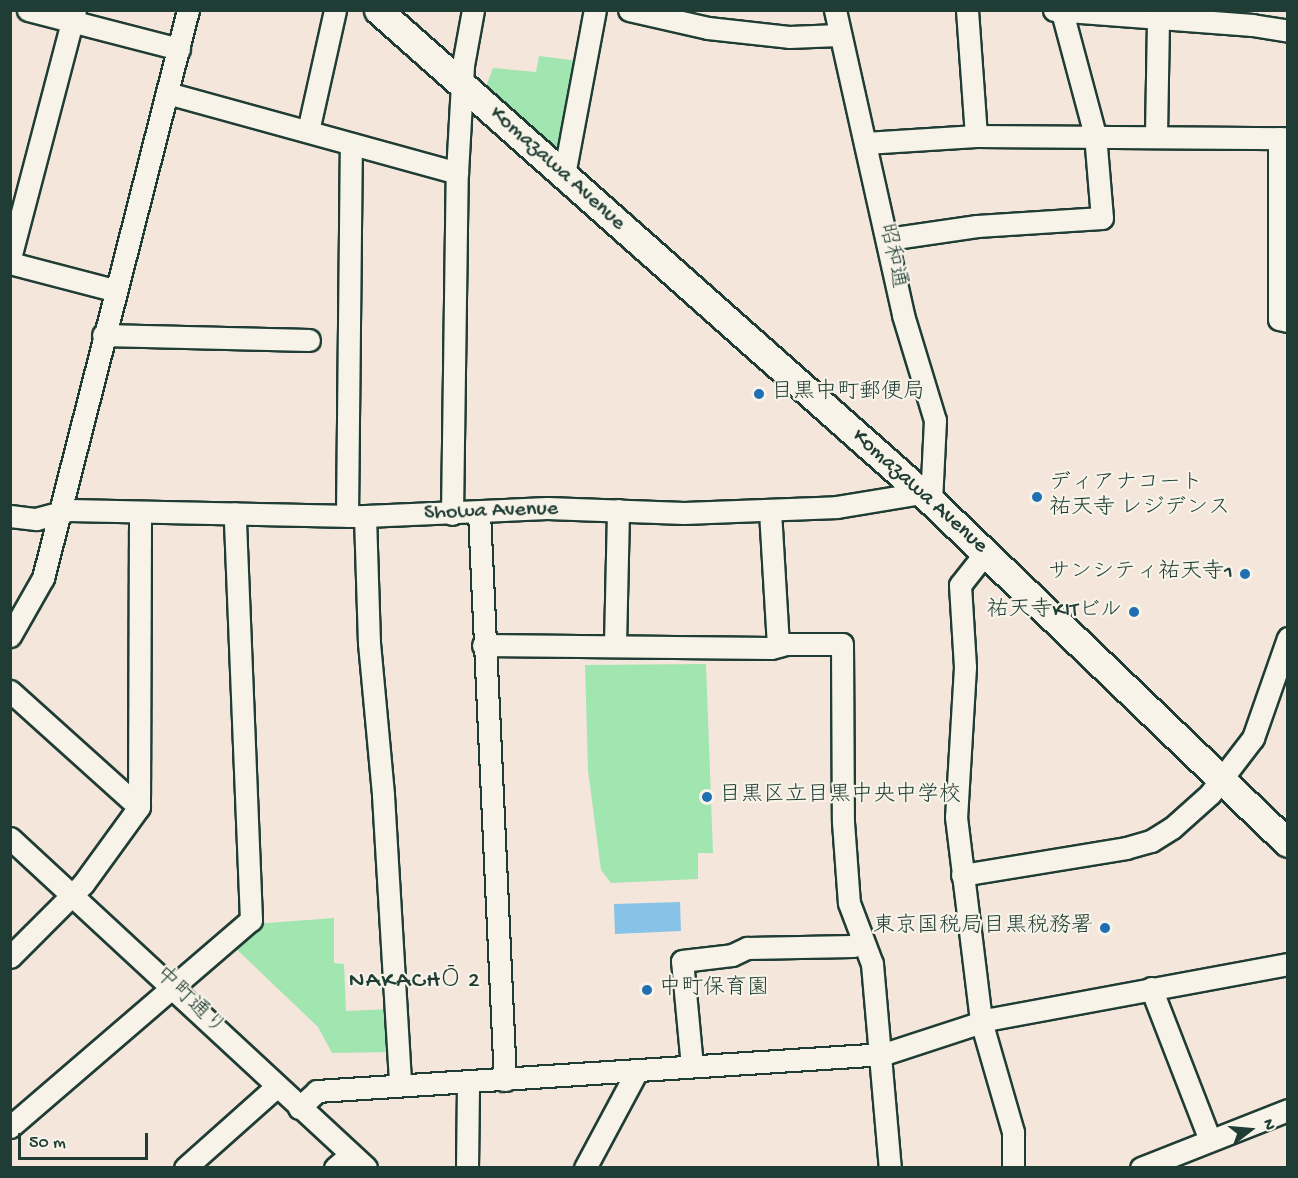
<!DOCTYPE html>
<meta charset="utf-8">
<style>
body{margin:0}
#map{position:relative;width:1298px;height:1178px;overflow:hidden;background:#f5e6dc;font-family:"Gochi Hand","Klee One",sans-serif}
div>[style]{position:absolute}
.green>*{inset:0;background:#a1e5b0}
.water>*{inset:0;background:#87c3e7}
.roads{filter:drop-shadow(2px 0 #1f3d34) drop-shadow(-2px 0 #1f3d34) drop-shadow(0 2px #1f3d34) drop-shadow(0 -2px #1f3d34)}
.minor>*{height:21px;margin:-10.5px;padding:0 10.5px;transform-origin:10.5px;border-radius:10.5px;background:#f7f3e8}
.major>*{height:27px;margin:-13.5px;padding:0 13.5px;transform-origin:13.5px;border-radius:13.5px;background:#f7f3e8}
.dots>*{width:16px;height:16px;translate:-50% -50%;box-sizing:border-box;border:3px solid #f7f3e8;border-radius:50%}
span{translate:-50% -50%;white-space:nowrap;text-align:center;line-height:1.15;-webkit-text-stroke:4.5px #f7f3e8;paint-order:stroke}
.street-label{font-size:22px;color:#1f3d34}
.poi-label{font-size:22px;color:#1f3d34}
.left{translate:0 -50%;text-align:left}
.right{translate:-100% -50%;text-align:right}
.neighbourhood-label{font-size:24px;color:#1f3d34;letter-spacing:1.5px}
.frame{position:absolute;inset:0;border:12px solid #1f3d34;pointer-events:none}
.north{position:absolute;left:1220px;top:1100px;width:60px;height:60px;-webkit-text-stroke:4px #f7f3e8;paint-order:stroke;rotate:74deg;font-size:16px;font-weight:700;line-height:24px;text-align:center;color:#1f3d34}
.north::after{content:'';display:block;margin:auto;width:21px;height:27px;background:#1f3d34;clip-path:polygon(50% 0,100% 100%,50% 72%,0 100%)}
.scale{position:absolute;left:18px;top:1133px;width:130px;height:27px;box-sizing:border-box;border:3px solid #1f3d34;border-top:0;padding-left:8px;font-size:18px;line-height:21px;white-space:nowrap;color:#1f3d34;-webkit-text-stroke:4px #f7f3e8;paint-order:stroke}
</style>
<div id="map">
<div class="green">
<i style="clip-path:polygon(539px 56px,579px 61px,561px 159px,485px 89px,493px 68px,536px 72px)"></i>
<i style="clip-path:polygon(706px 664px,713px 853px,698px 853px,698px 879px,611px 883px,601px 870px,588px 770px,585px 665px)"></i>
<i style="clip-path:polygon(334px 918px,334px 963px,344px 964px,346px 1011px,390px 1009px,392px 1052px,332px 1053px,318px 1027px,231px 944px,253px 924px)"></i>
</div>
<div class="water">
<i style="clip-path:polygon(680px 902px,681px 931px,615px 934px,614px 904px)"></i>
</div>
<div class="roads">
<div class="minor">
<i style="left:28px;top:10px;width:156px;rotate:14.5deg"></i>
<i style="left:629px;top:10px;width:81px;rotate:12.8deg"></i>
<i style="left:708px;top:28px;width:81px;rotate:6.3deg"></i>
<i style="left:789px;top:37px;width:50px;rotate:-2.3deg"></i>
<i style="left:835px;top:10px;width:312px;rotate:77.4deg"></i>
<i style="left:903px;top:315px;width:110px;rotate:73.1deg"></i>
<i style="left:935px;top:420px;width:81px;rotate:92.8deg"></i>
<i style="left:967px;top:10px;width:126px;rotate:85.9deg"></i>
<i style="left:1054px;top:10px;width:199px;rotate:4.3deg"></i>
<i style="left:1252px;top:25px;width:36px;rotate:9deg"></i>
<i style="left:167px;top:93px;width:301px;rotate:15.4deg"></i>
<i style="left:308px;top:131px;width:124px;rotate:-77.4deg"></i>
<i style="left:1156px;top:135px;width:118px;rotate:-89deg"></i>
<i style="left:1279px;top:138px;width:181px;rotate:90deg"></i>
<i style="left:1279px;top:319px;width:9px;rotate:13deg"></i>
<i style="left:865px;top:143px;width:111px;rotate:-3.6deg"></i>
<i style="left:976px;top:136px;width:312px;rotate:0.4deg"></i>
<i style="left:564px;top:175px;width:168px;rotate:-79.4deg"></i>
<i style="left:888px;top:239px;width:90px;rotate:-8.3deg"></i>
<i style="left:977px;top:226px;width:125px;rotate:-3.7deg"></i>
<i style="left:1102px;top:218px;width:83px;rotate:-94.8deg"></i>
<i style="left:1095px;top:135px;width:127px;rotate:-105deg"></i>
<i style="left:10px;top:258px;width:256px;rotate:-75.3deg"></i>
<i style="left:10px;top:263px;width:107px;rotate:14.6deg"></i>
<i style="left:103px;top:335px;width:206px;rotate:1.4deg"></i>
<i style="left:770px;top:511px;width:135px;rotate:86.6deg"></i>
<i style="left:479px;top:512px;width:569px;rotate:87.38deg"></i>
<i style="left:452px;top:514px;width:341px;rotate:-89.2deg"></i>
<i style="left:457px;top:173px;width:108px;rotate:-86.8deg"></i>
<i style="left:463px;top:65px;width:56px;rotate:-79.7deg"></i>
<i style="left:10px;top:516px;width:26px;rotate:7deg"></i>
<i style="left:36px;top:519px;width:34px;rotate:-15deg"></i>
<i style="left:69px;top:510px;width:296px;rotate:1.2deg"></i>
<i style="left:365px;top:516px;width:182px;rotate:-2.5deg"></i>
<i style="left:547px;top:508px;width:137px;rotate:2.1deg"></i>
<i style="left:684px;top:513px;width:153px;rotate:-2.2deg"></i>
<i style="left:837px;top:507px;width:86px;rotate:-9.4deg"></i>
<i style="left:347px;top:516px;width:372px;rotate:-89.4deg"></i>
<i style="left:365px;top:516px;width:127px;rotate:88.2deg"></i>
<i style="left:369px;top:643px;width:153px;rotate:84.7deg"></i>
<i style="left:383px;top:795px;width:290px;rotate:86.6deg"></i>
<i style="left:986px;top:552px;width:42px;rotate:128.2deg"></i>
<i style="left:960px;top:585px;width:82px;rotate:86.5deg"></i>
<i style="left:965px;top:667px;width:150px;rotate:93.4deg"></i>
<i style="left:956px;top:817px;width:206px;rotate:83deg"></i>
<i style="left:981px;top:1021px;width:116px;rotate:73.9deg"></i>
<i style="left:1013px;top:1132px;width:36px;rotate:90deg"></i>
<i style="left:10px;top:636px;width:67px;rotate:-60.4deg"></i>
<i style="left:43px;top:578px;width:586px;rotate:-75.68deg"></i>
<i style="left:615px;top:644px;width:134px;rotate:-88.7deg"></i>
<i style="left:483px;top:645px;width:288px;rotate:0.6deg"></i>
<i style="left:771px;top:648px;width:16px;rotate:-15deg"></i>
<i style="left:786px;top:644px;width:56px"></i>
<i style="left:842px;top:644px;width:178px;rotate:89.7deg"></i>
<i style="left:843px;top:822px;width:81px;rotate:85.8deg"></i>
<i style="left:849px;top:903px;width:65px;rotate:69.3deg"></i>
<i style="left:872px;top:964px;width:205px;rotate:85deg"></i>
<i style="left:10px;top:691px;width:173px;rotate:42deg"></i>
<i style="left:10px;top:838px;width:485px;rotate:42.8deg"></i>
<i style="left:962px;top:875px;width:166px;rotate:-9.3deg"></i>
<i style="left:1126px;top:848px;width:26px;rotate:-16deg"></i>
<i style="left:1151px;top:841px;width:25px;rotate:-32deg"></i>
<i style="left:1172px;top:828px;width:51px;rotate:-41.8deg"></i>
<i style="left:1210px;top:794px;width:71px;rotate:-52.5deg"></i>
<i style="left:1253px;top:738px;width:106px;rotate:-70.7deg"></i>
<i style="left:10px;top:957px;width:103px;rotate:-45deg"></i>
<i style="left:83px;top:884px;width:95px;rotate:-54deg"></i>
<i style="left:139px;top:807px;width:294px;rotate:-89.8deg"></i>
<i style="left:1151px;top:988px;width:163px;rotate:68.8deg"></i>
<i style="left:692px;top:1066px;width:105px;rotate:-95.4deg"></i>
<i style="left:682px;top:961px;width:50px;rotate:-6.8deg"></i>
<i style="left:732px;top:955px;width:17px;rotate:-25deg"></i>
<i style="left:747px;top:948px;width:106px;rotate:-1.1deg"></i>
<i style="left:853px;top:946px;width:10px;rotate:-37deg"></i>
<i style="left:299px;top:1108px;width:25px;rotate:-43deg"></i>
<i style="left:317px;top:1091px;width:568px;rotate:-3.73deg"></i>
<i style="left:884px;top:1054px;width:113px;rotate:-18.1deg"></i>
<i style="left:991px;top:1019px;width:302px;rotate:-10.5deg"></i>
<i style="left:10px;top:1127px;width:318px;rotate:-40.7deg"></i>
<i style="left:251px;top:920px;width:407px;rotate:-92.3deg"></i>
<i style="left:185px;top:1168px;width:122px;rotate:-41.7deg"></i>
<i style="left:335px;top:1168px;width:20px;rotate:-41deg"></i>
<i style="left:467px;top:1168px;width:87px;rotate:-89.3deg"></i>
<i style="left:585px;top:1168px;width:110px;rotate:-61.8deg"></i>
<i style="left:1141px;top:1168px;width:158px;rotate:-21.5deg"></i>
</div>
<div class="major">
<i style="left:378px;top:10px;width:740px;rotate:41.6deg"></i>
<i style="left:931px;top:501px;width:494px;rotate:43.8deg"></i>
</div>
</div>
<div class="dots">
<i style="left:759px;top:394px;background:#1f6fb2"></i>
<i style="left:1037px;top:497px;background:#1f6fb2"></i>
<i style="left:1245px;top:574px;background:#1f6fb2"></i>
<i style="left:1134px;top:612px;background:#1f6fb2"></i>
<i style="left:707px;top:797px;background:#1f6fb2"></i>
<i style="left:1105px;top:928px;background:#1f6fb2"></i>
<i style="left:647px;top:990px;background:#1f6fb2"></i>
</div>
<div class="street-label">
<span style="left:557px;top:169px;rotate:42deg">Komazawa Avenue</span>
<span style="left:891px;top:256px;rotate:78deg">昭和通</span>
<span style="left:919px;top:492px;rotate:42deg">Komazawa Avenue</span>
<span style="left:491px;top:512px;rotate:-2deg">Showa Avenue</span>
<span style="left:189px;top:1002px;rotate:44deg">中町通り</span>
</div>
<div class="poi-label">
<span class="left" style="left:771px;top:394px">目黒中町郵便局</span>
<span class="left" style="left:1049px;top:497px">ディアナコート<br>祐天寺 レジデンス</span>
<span class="right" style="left:1233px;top:574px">サンシティ祐天寺1</span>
<span class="right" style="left:1122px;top:612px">祐天寺KITビル</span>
<span class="left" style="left:719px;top:797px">目黒区立目黒中央中学校</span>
<span class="right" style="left:1093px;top:928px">東京国税局目黒税務署</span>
<span class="left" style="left:659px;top:990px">中町保育園</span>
</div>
<div class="neighbourhood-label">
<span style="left:415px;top:982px">NAKACHŌ 2</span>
</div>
<div class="frame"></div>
<div class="north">N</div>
<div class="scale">50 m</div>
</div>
